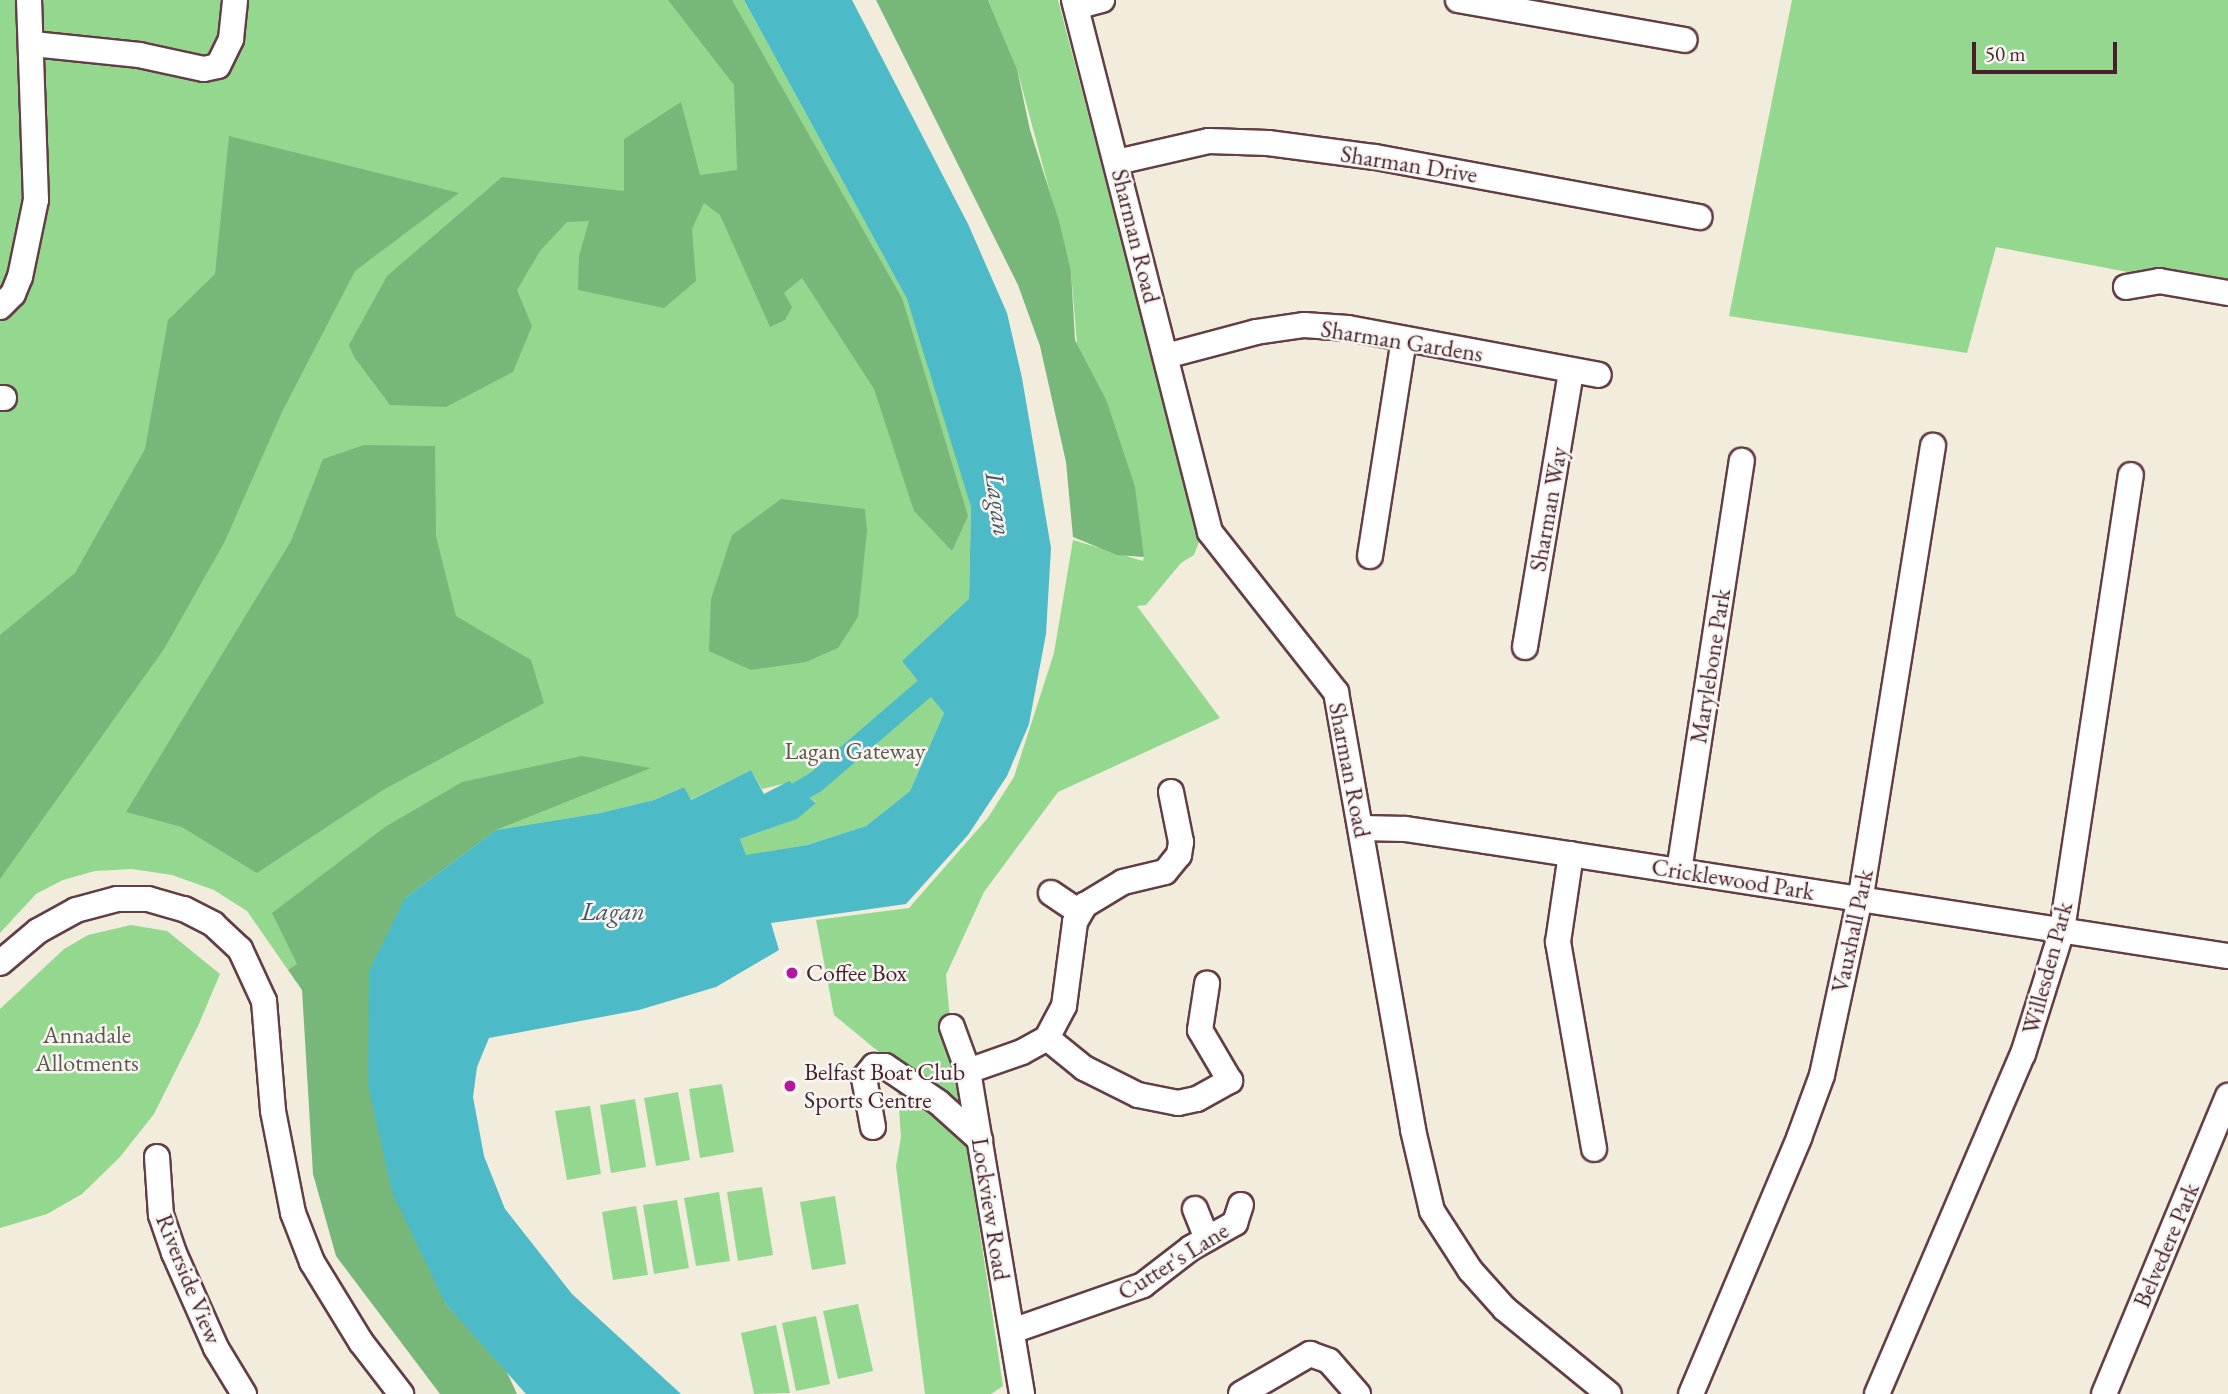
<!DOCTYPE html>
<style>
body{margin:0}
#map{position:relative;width:2228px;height:1394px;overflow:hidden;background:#f1ecdb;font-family:"EB Garamond",serif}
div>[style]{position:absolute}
.green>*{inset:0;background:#94d890}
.forest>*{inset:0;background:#77b87a}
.water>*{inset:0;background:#4cbac7}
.canal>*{height:21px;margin:-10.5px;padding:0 10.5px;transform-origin:10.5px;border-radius:10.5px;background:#4cbac7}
.roads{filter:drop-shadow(2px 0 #633e45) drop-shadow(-2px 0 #633e45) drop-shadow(0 2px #633e45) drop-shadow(0 -2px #633e45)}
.minor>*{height:24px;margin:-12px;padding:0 12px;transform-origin:12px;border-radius:12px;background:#fff}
.dots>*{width:19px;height:19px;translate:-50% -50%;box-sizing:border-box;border:4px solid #f6f6f2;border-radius:50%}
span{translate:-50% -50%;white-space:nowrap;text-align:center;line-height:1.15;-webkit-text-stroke:5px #f6f6f2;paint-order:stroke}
.street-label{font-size:24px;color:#4a1f2b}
.park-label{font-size:24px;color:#605649}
.poi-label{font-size:24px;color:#4a1f2b}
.left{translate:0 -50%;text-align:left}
.water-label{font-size:26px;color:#4b5562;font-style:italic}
.scale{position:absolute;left:1972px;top:42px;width:145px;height:32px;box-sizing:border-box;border:4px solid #4a1f2b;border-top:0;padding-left:9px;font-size:21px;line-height:24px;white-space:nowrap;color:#4a1f2b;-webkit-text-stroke:5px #f6f6f2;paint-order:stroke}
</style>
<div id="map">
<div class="green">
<i style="clip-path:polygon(0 0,744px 0,907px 299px,965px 477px,971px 507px,969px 600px,903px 661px,944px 713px,910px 791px,866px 826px,807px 845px,746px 856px,740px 839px,796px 819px,816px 802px,787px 783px,762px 789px,751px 770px,690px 800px,684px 787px,654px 800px,600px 813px,496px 830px,405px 898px,288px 970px,247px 911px,214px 890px,172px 875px,132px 869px,95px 871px,63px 880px,36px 894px,0 933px)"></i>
<i style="clip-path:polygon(988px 0,1058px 0,1200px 539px,1194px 555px,1181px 563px,1146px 605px,1137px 606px,1220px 718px,1058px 792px,984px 892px,946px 975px,953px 1054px,1003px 1386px,991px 1394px,925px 1394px,896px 1166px,901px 1137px,896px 1066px,834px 1015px,816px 920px,909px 908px,987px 819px,1014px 777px,1054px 653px,1073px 540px,1143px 561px,1144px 557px,1106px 399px,1077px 344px,1071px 271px,1017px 69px)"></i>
<i style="clip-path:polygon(1792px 0,2228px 0,2228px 291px,1996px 247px,1967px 353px,1729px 316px)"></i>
<i style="clip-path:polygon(131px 925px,167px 931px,220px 974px,198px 1026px,154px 1114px,120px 1157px,82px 1194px,47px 1214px,0 1228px,0 1009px,64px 949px,88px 935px)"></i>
<i style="clip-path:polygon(722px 1084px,734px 1152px,700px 1158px,689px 1089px)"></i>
<i style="clip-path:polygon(678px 1092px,690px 1160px,656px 1166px,644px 1098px)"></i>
<i style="clip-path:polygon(635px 1099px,646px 1167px,611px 1173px,600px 1105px)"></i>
<i style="clip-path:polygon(590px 1106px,601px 1174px,567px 1180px,555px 1111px)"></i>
<i style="clip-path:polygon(762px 1187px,773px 1255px,738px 1261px,727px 1192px)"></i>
<i style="clip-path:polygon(719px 1192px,730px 1261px,696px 1266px,684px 1198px)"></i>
<i style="clip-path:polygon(835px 1196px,846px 1264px,812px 1270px,800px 1202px)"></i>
<i style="clip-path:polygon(677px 1200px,689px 1268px,654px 1274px,643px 1205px)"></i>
<i style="clip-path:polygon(636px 1206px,648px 1275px,613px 1280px,602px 1212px)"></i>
<i style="clip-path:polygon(858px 1304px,873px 1371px,838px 1379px,823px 1311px)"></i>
<i style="clip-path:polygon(816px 1316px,830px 1384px,796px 1391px,782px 1323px)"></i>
<i style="clip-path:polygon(776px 1325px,790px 1393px,754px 1394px,741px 1333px)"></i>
</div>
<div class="forest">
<i style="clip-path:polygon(668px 0,732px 0,902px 298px,968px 516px,952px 551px,914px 511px,874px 389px,802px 278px,784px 293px,792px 307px,785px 320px,770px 327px,720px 215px,704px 203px,692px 229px,696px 281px,664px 308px,578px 290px,579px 256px,589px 221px,567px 222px,540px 251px,517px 290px,532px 326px,513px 372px,446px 407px,390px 405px,354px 357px,349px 345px,387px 276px,502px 177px,624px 191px,624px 139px,681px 102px,700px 175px,737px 170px,734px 85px)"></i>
<i style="clip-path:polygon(876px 0,988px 0,1017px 69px,1030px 130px,1059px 221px,1071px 271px,1075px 340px,1106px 399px,1135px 487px,1144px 557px,1117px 555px,1073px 537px,1066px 462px,1040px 346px,1018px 285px)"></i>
<i style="clip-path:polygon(229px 136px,459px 193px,355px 271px,283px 410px,224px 543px,164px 649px,0 879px,0 635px,75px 573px,145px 449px,168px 320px,215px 274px)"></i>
<i style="clip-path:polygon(364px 445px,435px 446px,436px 536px,456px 616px,531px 660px,544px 703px,383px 790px,257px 873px,182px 827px,126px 812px,291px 541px,323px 459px)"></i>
<i style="clip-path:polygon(781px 499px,865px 509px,867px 531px,858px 617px,838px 648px,806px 662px,751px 670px,709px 651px,711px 599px,732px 535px)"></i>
<i style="clip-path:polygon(582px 756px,651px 768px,496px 830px,405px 898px,445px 1303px,504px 1366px,517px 1394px,440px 1394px,336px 1256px,313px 1174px,302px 990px,288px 970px,297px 964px,272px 913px,385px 827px,462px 782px)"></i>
</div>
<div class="water">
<i style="clip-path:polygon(744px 0,852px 0,968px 224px,1007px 313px,1022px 378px,1051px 548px,1046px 634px,1029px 724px,1007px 776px,968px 835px,906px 904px,771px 923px,779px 950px,716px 987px,639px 1010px,489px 1038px,477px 1067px,473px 1097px,484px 1156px,505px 1209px,572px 1294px,681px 1394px,526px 1394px,445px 1303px,392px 1192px,368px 1085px,369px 971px,405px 898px,496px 830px,600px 813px,654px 800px,684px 787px,691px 800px,751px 770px,764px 794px,789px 781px,816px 803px,797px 819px,740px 839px,746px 855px,807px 845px,866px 826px,910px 791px,944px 713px,902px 661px,969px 599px,971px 507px,907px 299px)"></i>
</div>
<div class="canal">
<i style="left:777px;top:804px;width:45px;rotate:-30.5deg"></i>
<i style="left:816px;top:781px;width:172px;rotate:-40.7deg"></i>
</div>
<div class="roads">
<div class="minor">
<i style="left:1074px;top:0;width:549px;rotate:75.66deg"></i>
<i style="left:1210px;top:532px;width:204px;rotate:51.8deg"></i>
<i style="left:1336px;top:692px;width:445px;rotate:80deg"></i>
<i style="left:1413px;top:1130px;width:83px;rotate:76.8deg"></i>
<i style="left:1432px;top:1211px;width:70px;rotate:57.2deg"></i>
<i style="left:1470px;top:1270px;width:52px;rotate:48.1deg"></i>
<i style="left:1505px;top:1309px;width:134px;rotate:39.3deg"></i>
<i style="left:1458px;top:0;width:230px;rotate:10deg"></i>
<i style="left:1076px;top:7px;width:27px;rotate:-15deg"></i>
<i style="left:33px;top:44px;width:107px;rotate:5.9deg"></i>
<i style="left:139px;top:55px;width:66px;rotate:12.2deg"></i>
<i style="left:204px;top:69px;width:14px;rotate:-12deg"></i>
<i style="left:218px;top:66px;width:30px;rotate:-64deg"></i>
<i style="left:231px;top:39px;width:39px;rotate:-84deg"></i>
<i style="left:1117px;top:162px;width:94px;rotate:-12.9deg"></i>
<i style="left:1209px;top:141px;width:59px;rotate:1.9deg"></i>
<i style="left:1268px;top:143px;width:108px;rotate:7.5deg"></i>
<i style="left:1375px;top:157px;width:330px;rotate:10.5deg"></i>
<i style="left:2126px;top:287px;width:34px;rotate:-10deg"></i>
<i style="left:2159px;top:281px;width:70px;rotate:9.9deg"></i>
<i style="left:0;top:307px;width:18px;rotate:-45deg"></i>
<i style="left:13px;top:294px;width:18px;rotate:-68deg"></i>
<i style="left:20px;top:277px;width:79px;rotate:-78.3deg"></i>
<i style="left:36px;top:200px;width:200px;rotate:-92deg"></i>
<i style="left:1166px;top:356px;width:93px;rotate:-14.9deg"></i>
<i style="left:1256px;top:332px;width:49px;rotate:-8.3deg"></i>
<i style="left:1304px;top:325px;width:44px;rotate:3.9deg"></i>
<i style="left:1348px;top:328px;width:255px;rotate:10.6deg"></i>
<i style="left:0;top:398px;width:4px"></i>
<i style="left:1370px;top:556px;width:219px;rotate:-81.1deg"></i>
<i style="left:1525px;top:647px;width:280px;rotate:-80.5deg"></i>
<i style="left:1362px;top:828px;width:43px;rotate:1.3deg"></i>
<i style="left:1405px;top:829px;width:81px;rotate:8.5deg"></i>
<i style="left:1485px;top:841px;width:752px;rotate:8.8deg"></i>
<i style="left:1571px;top:854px;width:89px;rotate:98.4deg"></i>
<i style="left:1558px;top:942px;width:210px;rotate:80.1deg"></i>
<i style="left:1679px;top:871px;width:415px;rotate:-81.3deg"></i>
<i style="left:1051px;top:893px;width:34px;rotate:34deg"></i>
<i style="left:0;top:963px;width:50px;rotate:-40.1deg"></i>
<i style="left:38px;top:931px;width:43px;rotate:-28.9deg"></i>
<i style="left:76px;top:910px;width:42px;rotate:-15deg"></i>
<i style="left:117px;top:899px;width:31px"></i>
<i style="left:148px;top:899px;width:37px;rotate:16deg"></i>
<i style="left:184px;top:909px;width:33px;rotate:27deg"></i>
<i style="left:213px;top:924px;width:37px;rotate:43deg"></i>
<i style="left:240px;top:949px;width:57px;rotate:65.2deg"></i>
<i style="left:264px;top:1001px;width:110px;rotate:85.3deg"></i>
<i style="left:273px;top:1111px;width:104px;rotate:78.9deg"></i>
<i style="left:293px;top:1213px;width:53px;rotate:68.8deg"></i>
<i style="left:312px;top:1262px;width:94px;rotate:58.5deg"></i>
<i style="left:361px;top:1342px;width:66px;rotate:52.4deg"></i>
<i style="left:952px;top:1027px;width:47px;rotate:70deg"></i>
<i style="left:968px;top:1071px;width:327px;rotate:80.5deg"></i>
<i style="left:1047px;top:1038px;width:48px;rotate:39deg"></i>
<i style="left:1084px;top:1068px;width:60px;rotate:26.6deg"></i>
<i style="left:1138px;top:1095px;width:41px;rotate:11.3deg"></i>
<i style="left:1178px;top:1103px;width:19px;rotate:-12deg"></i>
<i style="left:1197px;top:1099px;width:38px;rotate:-29deg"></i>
<i style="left:1230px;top:1081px;width:59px;rotate:-120.5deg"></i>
<i style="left:1200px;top:1030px;width:47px;rotate:-81.3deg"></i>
<i style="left:968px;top:1071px;width:57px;rotate:-19.4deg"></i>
<i style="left:1022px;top:1052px;width:29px;rotate:-29deg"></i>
<i style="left:1047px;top:1038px;width:36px;rotate:-62deg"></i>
<i style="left:1064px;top:1006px;width:85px;rotate:-82.5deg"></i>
<i style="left:1075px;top:922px;width:20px;rotate:-60deg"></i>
<i style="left:1085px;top:905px;width:44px;rotate:-31.2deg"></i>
<i style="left:1123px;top:882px;width:43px;rotate:-13.4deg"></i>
<i style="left:1165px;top:872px;width:22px;rotate:-51deg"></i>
<i style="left:1179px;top:855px;width:13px;rotate:-81deg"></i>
<i style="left:1181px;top:842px;width:51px;rotate:-101.3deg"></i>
<i style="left:873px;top:1127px;width:50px;rotate:-100.4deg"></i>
<i style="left:864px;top:1078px;width:16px;rotate:-50deg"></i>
<i style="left:874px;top:1066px;width:11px"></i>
<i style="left:885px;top:1066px;width:64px;rotate:34.2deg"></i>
<i style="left:938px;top:1102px;width:57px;rotate:42.1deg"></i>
<i style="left:157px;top:1157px;width:58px;rotate:86.1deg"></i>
<i style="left:161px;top:1215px;width:40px;rotate:71.1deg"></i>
<i style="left:174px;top:1253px;width:104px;rotate:66.1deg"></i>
<i style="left:216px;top:1348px;width:54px;rotate:58.7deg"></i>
<i style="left:1195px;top:1209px;width:32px;rotate:68deg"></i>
<i style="left:1012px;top:1331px;width:139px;rotate:-19.3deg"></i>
<i style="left:1143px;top:1285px;width:61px;rotate:-37.6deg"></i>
<i style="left:1191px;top:1248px;width:51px;rotate:-29.6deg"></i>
<i style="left:1235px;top:1223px;width:19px;rotate:-72deg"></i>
<i style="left:1241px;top:1394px;width:80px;rotate:-30.1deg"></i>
<i style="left:1310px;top:1354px;width:20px;rotate:20deg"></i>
<i style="left:1329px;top:1361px;width:44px;rotate:48.7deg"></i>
<i style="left:1691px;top:1394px;width:278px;rotate:-67.1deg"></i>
<i style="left:1799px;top:1138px;width:67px;rotate:-69.9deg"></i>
<i style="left:1822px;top:1075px;width:190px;rotate:-77.9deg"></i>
<i style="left:1862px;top:889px;width:449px;rotate:-80.9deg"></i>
<i style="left:1877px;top:1394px;width:370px;rotate:-66.8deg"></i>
<i style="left:2023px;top:1054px;width:130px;rotate:-72.5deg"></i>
<i style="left:2062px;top:930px;width:460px;rotate:-81.4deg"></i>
<i style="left:2104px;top:1394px;width:323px;rotate:-67.4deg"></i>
</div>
</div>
<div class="dots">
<i style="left:792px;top:973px;background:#b5179e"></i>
<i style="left:790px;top:1086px;background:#b5179e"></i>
</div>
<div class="street-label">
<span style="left:1409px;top:164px;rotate:9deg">Sharman Drive</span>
<span style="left:1136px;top:236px;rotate:76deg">Sharman Road</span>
<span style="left:1402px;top:341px;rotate:9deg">Sharman Gardens</span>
<span style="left:1548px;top:509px;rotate:-80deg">Sharman Way</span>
<span style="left:1710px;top:666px;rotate:-81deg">Marylebone Park</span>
<span style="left:1350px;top:770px;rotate:79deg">Sharman Road</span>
<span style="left:1733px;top:879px;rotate:9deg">Cricklewood Park</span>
<span style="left:1852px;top:931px;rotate:-78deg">Vauxhall Park</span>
<span style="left:2047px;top:968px;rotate:-75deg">Willesden Park</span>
<span style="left:991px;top:1209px;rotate:81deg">Lockview Road</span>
<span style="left:2166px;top:1245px;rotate:-67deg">Belvedere Park</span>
<span style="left:1173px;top:1261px;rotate:-32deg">Cutter's Lane</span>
<span style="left:189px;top:1279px;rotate:68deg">Riverside View</span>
</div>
<div class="park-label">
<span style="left:855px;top:751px">Lagan Gateway</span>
<span style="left:87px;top:1049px">Annadale<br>Allotments</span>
</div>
<div class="poi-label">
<span class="left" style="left:806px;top:973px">Coffee Box</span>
<span class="left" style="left:804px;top:1086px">Belfast Boat Club<br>Sports Centre</span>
</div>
<div class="water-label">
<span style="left:998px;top:504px;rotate:82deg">Lagan</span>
<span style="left:613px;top:912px">Lagan</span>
</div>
<div class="scale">50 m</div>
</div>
